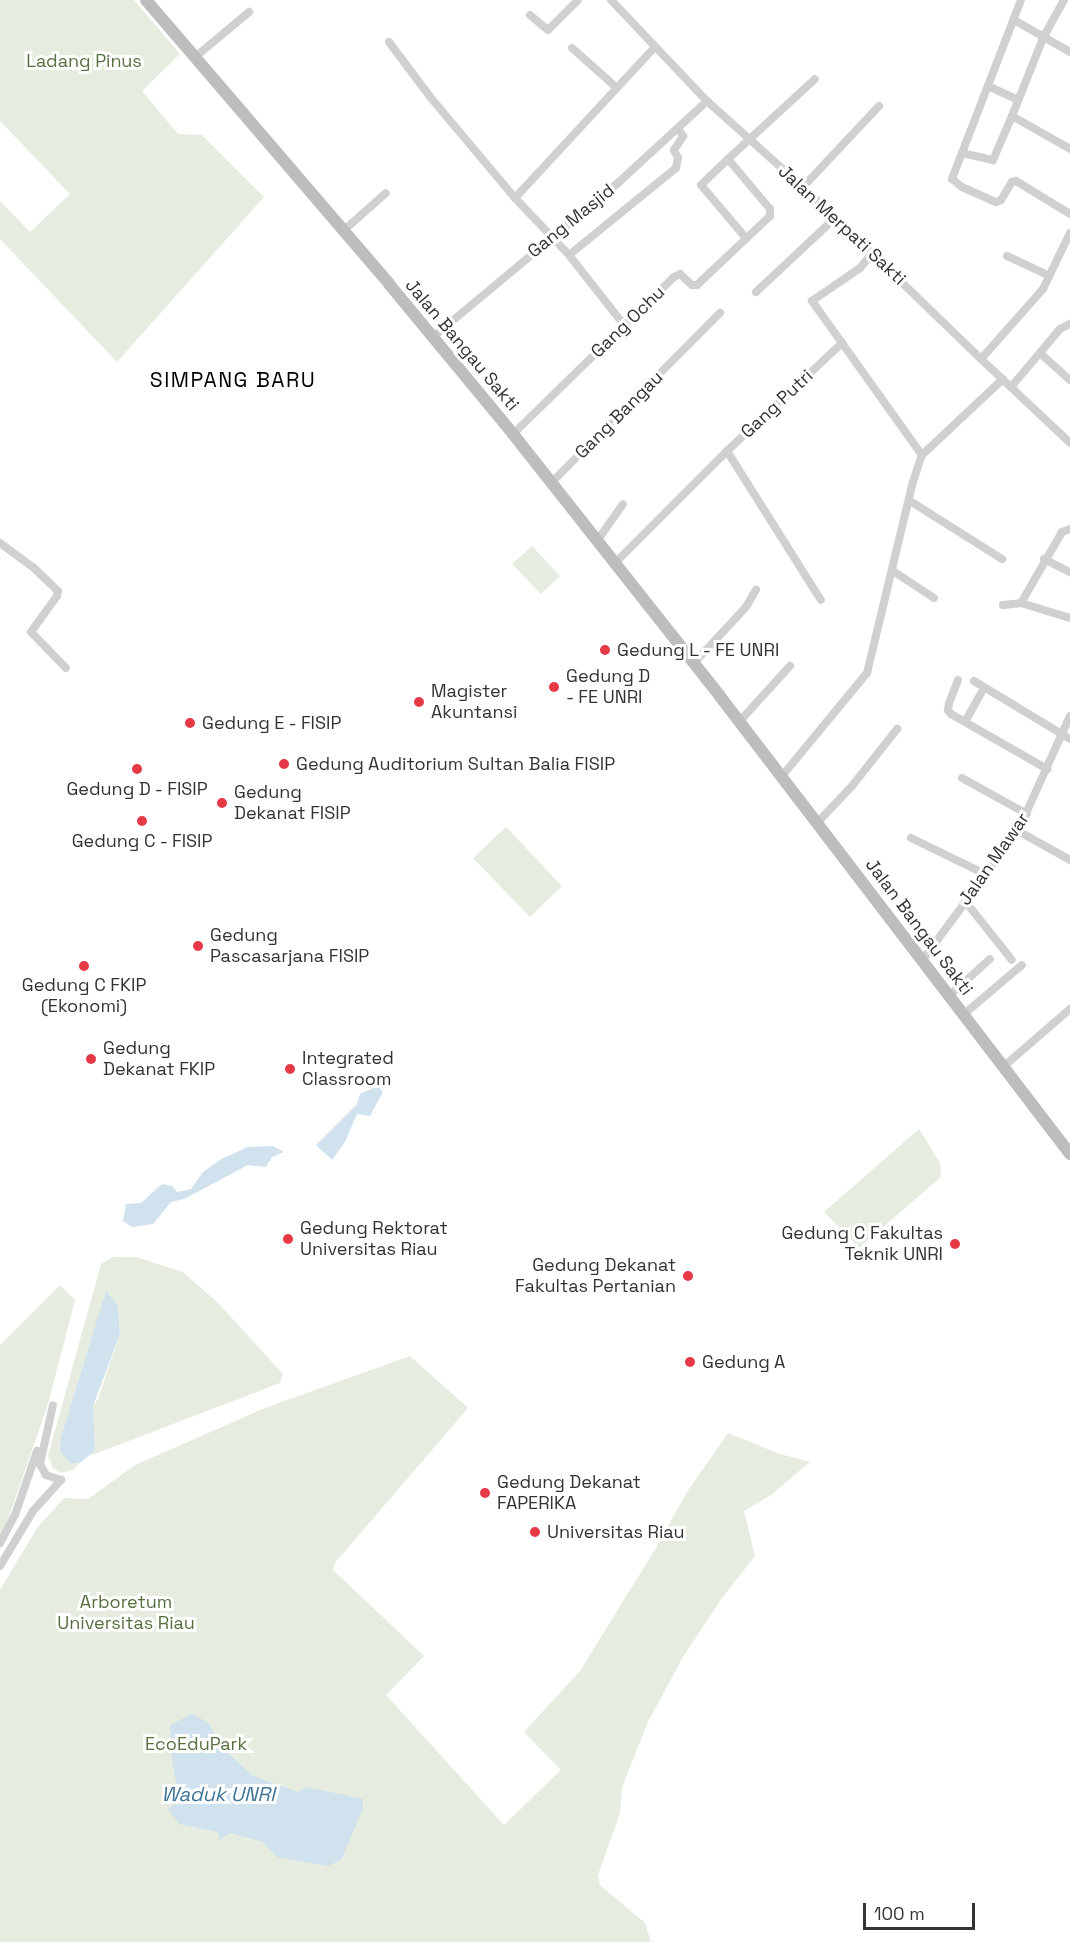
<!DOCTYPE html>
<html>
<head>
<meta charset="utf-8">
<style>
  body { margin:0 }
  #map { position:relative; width:1070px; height:1942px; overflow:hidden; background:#fff; font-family:"Space Grotesk",sans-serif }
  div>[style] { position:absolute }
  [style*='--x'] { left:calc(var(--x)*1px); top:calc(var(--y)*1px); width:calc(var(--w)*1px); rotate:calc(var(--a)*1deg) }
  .green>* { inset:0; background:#e6ecdf }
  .water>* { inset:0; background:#cfe2ee }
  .street>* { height:8px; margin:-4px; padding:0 4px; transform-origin:4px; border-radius:4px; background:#d0d0d0 }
  .secondary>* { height:12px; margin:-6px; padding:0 6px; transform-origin:6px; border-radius:6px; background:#bdbdbd }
  .dots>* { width:16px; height:16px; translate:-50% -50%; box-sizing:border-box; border:3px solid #fff; border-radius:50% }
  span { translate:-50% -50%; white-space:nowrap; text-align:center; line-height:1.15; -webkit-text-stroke:6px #fff; paint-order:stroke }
  .park-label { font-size:18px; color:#56703f }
  .street-label { font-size:18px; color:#333 }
  .poi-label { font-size:18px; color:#333 }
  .left { translate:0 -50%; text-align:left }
  .right { translate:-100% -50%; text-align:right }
  .water-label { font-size:20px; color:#3f7597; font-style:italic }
  .quarter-label { font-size:21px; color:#000; letter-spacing:1.5px }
  .scale { position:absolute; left:863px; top:1903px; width:112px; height:27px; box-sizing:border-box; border:3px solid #333; border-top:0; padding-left:8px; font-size:18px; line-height:21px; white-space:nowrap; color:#333; -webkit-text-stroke:4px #fff; paint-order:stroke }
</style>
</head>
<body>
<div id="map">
  <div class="green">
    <i style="clip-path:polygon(0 0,134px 0,180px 54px,142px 91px,178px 134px,202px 135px,264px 197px,117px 362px,0 239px,0 201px,30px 232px,70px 194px,0 121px)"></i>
    <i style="clip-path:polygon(532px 546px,560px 576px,541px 594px,512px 564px)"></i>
    <i style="clip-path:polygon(506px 827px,562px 886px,530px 917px,473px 858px)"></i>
    <i style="clip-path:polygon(919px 1129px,940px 1163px,941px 1177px,859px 1248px,824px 1212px)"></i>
    <i style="clip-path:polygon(113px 1257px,136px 1257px,183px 1272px,218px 1303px,283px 1374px,280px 1383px,92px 1455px,95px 1451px,93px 1406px,98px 1399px,120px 1334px,118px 1306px,106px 1292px,61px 1437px,71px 1464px,81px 1462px,73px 1470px,61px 1473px,53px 1468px,48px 1456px,101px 1264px)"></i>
    <i style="clip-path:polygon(60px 1285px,75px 1300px,48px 1404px,7px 1522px,0 1534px,0 1345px)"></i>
    <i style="clip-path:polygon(410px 1356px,468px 1408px,334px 1564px,333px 1570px,424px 1656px,386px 1695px,504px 1825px,561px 1770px,524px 1732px,580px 1671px,653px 1553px,687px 1492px,728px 1433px,780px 1454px,810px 1462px,771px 1495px,744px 1511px,755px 1556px,722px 1598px,683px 1657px,648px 1722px,622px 1787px,620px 1813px,598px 1875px,600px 1885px,645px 1923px,651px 1942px,0 1942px,0 1590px,37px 1528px,64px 1498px,88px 1499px,135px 1465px,265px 1408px)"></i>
  </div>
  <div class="water">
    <i style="clip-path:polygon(378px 1086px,383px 1092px,370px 1116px,357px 1114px,345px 1142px,332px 1160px,316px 1145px,357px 1104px,360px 1094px)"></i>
    <i style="clip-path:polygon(273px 1146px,284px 1152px,272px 1157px,266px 1167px,248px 1165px,184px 1199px,171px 1202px,153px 1224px,132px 1227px,123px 1221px,126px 1204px,141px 1203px,162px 1184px,172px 1186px,177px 1192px,191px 1189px,203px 1172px,221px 1159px,248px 1147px)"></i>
    <i style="clip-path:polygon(106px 1291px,118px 1306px,120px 1334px,93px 1406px,95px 1451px,81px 1462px,71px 1464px,60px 1451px,61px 1437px)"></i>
    <i style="clip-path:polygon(192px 1714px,209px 1723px,220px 1746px,253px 1776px,298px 1792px,307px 1787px,363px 1799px,363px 1809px,341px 1860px,328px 1866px,277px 1857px,263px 1842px,230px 1833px,220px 1840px,218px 1832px,179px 1824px,168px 1809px,179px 1801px,172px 1760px,170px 1725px)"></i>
  </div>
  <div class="street">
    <i style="--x:611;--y:0;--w:139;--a:46.5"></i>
    <i style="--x:707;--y:101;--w:129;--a:41.9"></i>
    <i style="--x:803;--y:187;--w:248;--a:44"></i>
    <i style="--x:981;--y:359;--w:94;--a:-48.5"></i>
    <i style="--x:1043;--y:289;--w:62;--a:-64.3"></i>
    <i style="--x:1021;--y:0;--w:192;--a:111.1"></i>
    <i style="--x:952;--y:179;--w:13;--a:39"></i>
    <i style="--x:962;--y:187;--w:37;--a:24"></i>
    <i style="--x:996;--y:202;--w:5;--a:-22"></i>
    <i style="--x:1001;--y:200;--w:21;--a:-59"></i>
    <i style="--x:1012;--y:182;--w:4;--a:-14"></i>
    <i style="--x:1016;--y:181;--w:63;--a:31.4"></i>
    <i style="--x:530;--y:15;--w:23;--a:40"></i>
    <i style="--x:548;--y:30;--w:42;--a:-45"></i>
    <i style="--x:1014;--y:20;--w:64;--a:29.7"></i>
    <i style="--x:389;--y:42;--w:70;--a:53.1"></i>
    <i style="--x:431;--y:98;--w:131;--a:50"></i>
    <i style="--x:515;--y:198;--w:79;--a:46.5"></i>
    <i style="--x:569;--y:255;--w:89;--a:51.8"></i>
    <i style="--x:572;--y:48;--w:59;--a:41.6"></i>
    <i style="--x:194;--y:58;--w:72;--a:-39.9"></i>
    <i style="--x:988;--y:86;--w:33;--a:25"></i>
    <i style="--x:1012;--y:116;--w:84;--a:-68.3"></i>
    <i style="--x:1043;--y:38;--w:43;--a:-61.1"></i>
    <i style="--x:962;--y:153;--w:32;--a:13"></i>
    <i style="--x:993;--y:160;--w:48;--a:-66.6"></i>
    <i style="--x:1012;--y:116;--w:67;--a:29.6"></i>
    <i style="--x:728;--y:159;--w:37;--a:136"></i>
    <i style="--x:701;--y:185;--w:70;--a:49.7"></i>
    <i style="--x:803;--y:187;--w:111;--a:-46.8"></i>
    <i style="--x:515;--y:198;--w:206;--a:-47.2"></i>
    <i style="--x:343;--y:231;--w:57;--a:-41.5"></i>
    <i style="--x:569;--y:255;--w:138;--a:-39.1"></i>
    <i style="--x:676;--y:168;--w:10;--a:-79"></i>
    <i style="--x:678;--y:158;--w:9;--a:-117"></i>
    <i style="--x:674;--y:150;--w:17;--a:-57"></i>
    <i style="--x:683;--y:136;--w:7;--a:-124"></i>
    <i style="--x:1007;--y:256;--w:47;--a:24.9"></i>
    <i style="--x:756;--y:292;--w:108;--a:-43.1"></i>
    <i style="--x:433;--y:337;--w:242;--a:-39.8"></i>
    <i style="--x:619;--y:182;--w:120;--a:-42.6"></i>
    <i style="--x:842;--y:343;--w:52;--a:-125.5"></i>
    <i style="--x:812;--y:301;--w:58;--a:-34.5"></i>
    <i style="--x:860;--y:268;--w:19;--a:-51"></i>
    <i style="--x:1040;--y:353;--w:40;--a:42"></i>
    <i style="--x:981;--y:359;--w:122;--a:43.3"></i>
    <i style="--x:1011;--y:387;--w:76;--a:-49.8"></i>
    <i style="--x:1060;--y:329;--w:11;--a:-27"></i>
    <i style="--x:513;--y:434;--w:225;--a:-44.3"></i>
    <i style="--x:674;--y:277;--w:7;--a:-27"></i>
    <i style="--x:680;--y:274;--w:16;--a:43"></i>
    <i style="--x:692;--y:285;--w:5;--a:0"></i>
    <i style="--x:697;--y:285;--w:100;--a:-43.4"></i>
    <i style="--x:770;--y:216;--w:7;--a:-90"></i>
    <i style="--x:770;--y:209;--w:65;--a:-130"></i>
    <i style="--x:728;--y:159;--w:118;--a:-42.6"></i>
    <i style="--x:727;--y:451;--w:176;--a:57.8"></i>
    <i style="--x:551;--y:483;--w:240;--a:-45.2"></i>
    <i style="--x:910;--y:501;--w:109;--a:32.2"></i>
    <i style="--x:1070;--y:529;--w:9;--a:159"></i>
    <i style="--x:1062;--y:532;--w:82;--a:120"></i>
    <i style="--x:1021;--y:603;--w:51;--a:17"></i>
    <i style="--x:597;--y:541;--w:45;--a:-54.9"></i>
    <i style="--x:0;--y:543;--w:42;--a:36.3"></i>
    <i style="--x:34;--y:568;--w:33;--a:44"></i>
    <i style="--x:58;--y:591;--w:5;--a:101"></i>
    <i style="--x:57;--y:596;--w:44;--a:125.8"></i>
    <i style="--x:31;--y:632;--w:50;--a:45.8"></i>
    <i style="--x:1044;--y:559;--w:29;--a:27"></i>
    <i style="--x:614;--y:564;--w:160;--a:-45"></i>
    <i style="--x:727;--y:451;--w:158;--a:-43.2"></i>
    <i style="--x:842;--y:343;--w:138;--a:54.5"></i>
    <i style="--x:893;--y:571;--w:49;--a:33.4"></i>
    <i style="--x:1003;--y:605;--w:18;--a:-6"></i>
    <i style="--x:694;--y:663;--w:76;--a:-47.1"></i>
    <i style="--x:746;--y:607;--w:20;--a:-60"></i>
    <i style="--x:958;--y:680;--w:25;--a:111"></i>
    <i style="--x:949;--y:703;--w:7;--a:98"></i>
    <i style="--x:948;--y:710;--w:5;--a:53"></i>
    <i style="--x:951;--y:714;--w:111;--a:29.8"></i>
    <i style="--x:974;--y:681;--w:112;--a:31.1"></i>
    <i style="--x:739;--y:722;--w:76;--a:-47.7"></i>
    <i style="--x:965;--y:722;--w:33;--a:-61"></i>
    <i style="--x:782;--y:776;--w:134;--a:-50.5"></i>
    <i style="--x:867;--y:673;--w:193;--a:-76.5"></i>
    <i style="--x:912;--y:485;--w:32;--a:-72"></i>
    <i style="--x:922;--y:455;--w:111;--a:-43.2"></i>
    <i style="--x:962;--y:778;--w:74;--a:29"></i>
    <i style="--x:817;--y:823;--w:51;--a:-46.6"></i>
    <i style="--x:852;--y:786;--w:73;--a:-51.7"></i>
    <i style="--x:1018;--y:831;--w:60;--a:29.1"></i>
    <i style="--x:911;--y:838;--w:82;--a:25.9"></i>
    <i style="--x:965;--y:901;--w:75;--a:51.5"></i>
    <i style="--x:921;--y:962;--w:163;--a:-53.5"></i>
    <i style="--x:1018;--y:831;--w:126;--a:-65.7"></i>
    <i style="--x:949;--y:996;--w:55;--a:-42.1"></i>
    <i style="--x:963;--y:1015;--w:77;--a:-40.3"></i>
    <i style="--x:1003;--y:1067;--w:89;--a:-40.9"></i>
    <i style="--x:0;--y:1543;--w:32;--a:-62"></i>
    <i style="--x:15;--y:1515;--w:68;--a:-71"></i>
    <i style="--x:0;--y:1566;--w:64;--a:-59"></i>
    <i style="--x:33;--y:1511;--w:42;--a:-47.9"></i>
    <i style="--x:61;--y:1480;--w:16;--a:-162"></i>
    <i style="--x:46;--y:1475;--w:13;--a:-119"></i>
    <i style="--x:40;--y:1464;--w:60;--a:-77.6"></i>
  </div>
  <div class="secondary">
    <i style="--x:146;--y:0;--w:374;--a:49.4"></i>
    <i style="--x:389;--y:284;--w:195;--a:50.4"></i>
    <i style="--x:513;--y:434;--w:333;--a:51.7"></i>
    <i style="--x:719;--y:695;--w:578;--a:52.59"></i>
  </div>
  <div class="dots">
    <i style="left:605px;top:650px;background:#e63946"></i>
    <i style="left:554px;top:687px;background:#e63946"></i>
    <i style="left:419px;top:702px;background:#e63946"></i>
    <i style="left:190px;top:723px;background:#e63946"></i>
    <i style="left:284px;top:764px;background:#e63946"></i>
    <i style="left:137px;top:769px;background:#e63946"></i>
    <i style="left:222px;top:803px;background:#e63946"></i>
    <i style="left:142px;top:821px;background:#e63946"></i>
    <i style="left:198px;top:946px;background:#e63946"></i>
    <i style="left:84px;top:966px;background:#e63946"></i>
    <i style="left:91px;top:1059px;background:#e63946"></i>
    <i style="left:290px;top:1069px;background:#e63946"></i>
    <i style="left:288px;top:1239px;background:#e63946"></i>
    <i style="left:955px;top:1244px;background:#e63946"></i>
    <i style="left:688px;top:1276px;background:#e63946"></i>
    <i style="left:690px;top:1362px;background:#e63946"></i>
    <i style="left:485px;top:1493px;background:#e63946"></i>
    <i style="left:535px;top:1532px;background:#e63946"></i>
  </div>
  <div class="park-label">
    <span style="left:84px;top:61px">Ladang Pinus</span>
    <span style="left:126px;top:1613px">Arboretum<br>Universitas Riau</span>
    <span style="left:196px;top:1744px">EcoEduPark</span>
  </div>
  <div class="street-label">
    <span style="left:571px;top:221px;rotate:-39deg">Gang Masjid</span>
    <span style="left:842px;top:225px;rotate:43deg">Jalan Merpati Sakti</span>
    <span style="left:628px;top:322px;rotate:-44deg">Gang Ochu</span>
    <span style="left:462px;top:345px;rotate:50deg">Jalan Bangau Sakti</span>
    <span style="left:777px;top:404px;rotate:-43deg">Gang Putri</span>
    <span style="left:619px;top:415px;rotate:-45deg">Gang Bangau</span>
    <span style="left:994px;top:859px;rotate:-55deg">Jalan Mawar</span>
    <span style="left:919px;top:927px;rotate:53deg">Jalan Bangau Sakti</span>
  </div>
  <div class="poi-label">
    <span class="left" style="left:617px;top:650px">Gedung L - FE UNRI</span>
    <span class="left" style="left:566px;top:687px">Gedung D<br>- FE UNRI</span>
    <span class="left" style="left:431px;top:702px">Magister<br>Akuntansi</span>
    <span class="left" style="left:202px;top:723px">Gedung E - FISIP</span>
    <span class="left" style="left:296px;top:764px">Gedung Auditorium Sultan Balia FISIP</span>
    <span style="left:137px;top:789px">Gedung D - FISIP</span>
    <span class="left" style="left:234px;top:803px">Gedung<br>Dekanat FISIP</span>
    <span style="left:142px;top:841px">Gedung C - FISIP</span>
    <span class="left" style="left:210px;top:946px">Gedung<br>Pascasarjana FISIP</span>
    <span style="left:84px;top:996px">Gedung C FKIP<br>(Ekonomi)</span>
    <span class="left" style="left:103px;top:1059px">Gedung<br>Dekanat FKIP</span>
    <span class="left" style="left:302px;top:1069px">Integrated<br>Classroom</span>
    <span class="left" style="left:300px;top:1239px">Gedung Rektorat<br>Universitas Riau</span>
    <span class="right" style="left:943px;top:1244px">Gedung C Fakultas<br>Teknik UNRI</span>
    <span class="right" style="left:676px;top:1276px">Gedung Dekanat<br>Fakultas Pertanian</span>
    <span class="left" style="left:702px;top:1362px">Gedung A</span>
    <span class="left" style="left:497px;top:1493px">Gedung Dekanat<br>FAPERIKA</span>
    <span class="left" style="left:547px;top:1532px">Universitas Riau</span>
  </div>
  <div class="water-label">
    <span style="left:218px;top:1794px">Waduk UNRI</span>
  </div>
  <div class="quarter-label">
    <span style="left:233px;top:380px">SIMPANG BARU</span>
  </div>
  <div class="scale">100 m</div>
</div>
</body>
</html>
